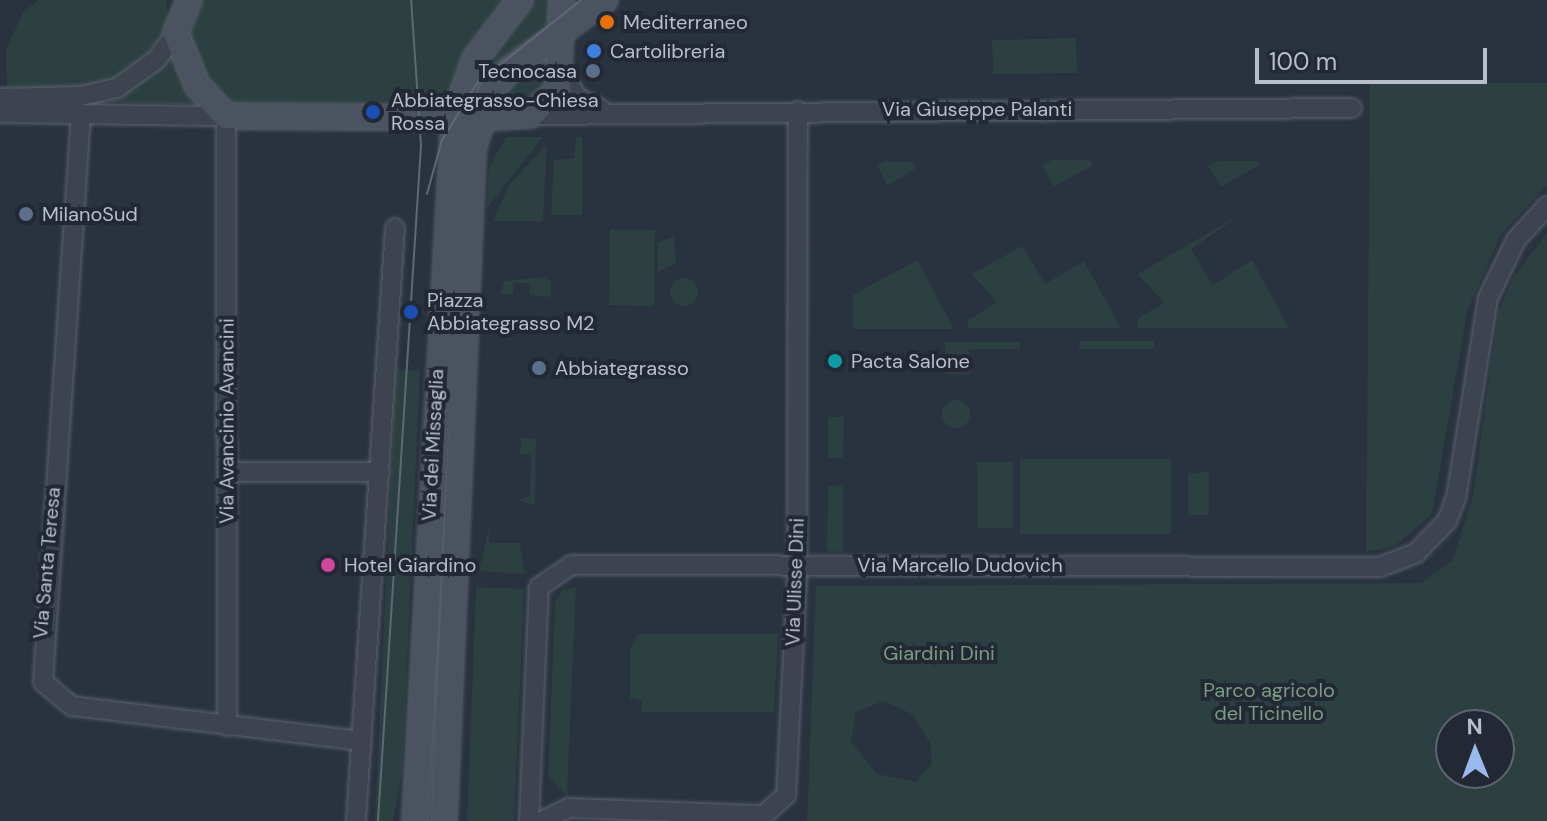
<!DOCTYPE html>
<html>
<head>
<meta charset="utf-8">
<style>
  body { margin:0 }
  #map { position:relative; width:1547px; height:821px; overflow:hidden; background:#29323f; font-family:"DM Sans",sans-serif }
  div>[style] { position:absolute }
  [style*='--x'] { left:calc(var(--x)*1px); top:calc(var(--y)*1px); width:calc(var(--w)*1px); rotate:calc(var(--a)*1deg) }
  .green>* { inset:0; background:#2c3f41 }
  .round { border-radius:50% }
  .roads { filter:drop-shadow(0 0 2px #5b626c) drop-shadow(0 0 2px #5b626c) }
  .street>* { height:18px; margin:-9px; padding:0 9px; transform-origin:9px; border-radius:9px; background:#3d444f }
  .secondary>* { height:24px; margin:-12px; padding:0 12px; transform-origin:12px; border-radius:12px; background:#4b5361 }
  .tram>* { height:2px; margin:-1px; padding:0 1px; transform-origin:1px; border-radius:1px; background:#5f6875 }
  .dots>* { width:22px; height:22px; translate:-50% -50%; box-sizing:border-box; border:4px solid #222934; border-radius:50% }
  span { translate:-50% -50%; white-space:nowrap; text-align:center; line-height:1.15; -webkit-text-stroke:8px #222934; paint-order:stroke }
  .poi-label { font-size:20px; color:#b9bfc9 }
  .left { translate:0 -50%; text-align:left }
  .right { translate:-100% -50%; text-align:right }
  .street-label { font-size:20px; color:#b9bfc9 }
  .park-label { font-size:20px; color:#7a9c83 }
  .north { position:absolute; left:1435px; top:709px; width:80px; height:80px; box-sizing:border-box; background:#222934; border:2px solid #5e6570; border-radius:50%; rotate:359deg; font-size:22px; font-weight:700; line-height:32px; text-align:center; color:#b9bfc9 }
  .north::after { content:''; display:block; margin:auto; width:28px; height:36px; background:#9ab9ed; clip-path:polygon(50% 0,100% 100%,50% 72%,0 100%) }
  .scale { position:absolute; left:1255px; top:48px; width:232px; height:36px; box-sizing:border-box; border:4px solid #b9bfc9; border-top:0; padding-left:10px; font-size:24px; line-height:28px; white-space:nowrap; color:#b9bfc9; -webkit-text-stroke:6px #222934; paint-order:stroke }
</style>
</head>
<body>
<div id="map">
  <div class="green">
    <i style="clip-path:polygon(39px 0,166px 0,168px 21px,158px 44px,114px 82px,90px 90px,7px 91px,6px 50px,23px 12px)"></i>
    <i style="clip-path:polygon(199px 0,507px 0,482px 31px,445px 110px,234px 105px,206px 81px,190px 40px)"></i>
    <i style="clip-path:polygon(532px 0,554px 0,556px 23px,469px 110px,482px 62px)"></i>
    <i style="clip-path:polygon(1076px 38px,1077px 73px,993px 74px,992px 40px)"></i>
    <i style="clip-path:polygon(553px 47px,555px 73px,534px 103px,494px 110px,494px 99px)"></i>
    <i style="clip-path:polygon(171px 51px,201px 105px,105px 102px,150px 76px)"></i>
    <i style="clip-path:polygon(1370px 83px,1547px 83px,1547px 185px,1500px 236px,1467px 312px,1432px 514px,1395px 546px,1366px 552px)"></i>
    <i style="clip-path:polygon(506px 137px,543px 137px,487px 208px,489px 167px)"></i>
    <i style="clip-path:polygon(576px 137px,582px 137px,582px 215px,551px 215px,554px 160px,574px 158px)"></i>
    <i style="clip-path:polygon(547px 144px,543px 221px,493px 221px,509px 185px)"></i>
    <i style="clip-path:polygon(1052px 160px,1090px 160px,1093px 165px,1054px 187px,1042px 165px)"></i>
    <i style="clip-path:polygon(885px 161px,912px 162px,916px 168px,888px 186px,877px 166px)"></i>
    <i style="clip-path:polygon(1218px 161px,1257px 161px,1259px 165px,1221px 187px,1208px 166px)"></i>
    <i style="clip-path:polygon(1246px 211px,1191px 249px,1213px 285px,1252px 260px,1289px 328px,1138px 328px,1138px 318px,1164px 303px,1138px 274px)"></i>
    <i style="clip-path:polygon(610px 229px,655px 230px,654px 306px,609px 305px)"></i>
    <i style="clip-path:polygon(evenodd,1547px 233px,1547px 821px,807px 821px,816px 586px,1421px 583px,1453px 560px,1473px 495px,1498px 315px,1512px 279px,1547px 233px,883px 701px,912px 714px,930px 743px,932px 763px,916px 782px,877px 774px,851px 741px,856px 712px,883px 701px,1547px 233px,1499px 725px,1499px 773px,1451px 773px,1451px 725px,1499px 725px)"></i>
    <i style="clip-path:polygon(674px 237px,676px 263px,657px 273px,658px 242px)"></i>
    <i style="clip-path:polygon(1022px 246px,1045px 284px,1084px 261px,1121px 328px,968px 328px,968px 320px,997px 302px,972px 274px)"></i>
    <i style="clip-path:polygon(917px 260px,954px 329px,853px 329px,853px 295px)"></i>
    <i style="clip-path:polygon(542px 277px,551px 281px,551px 297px,530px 295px,529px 283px,514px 283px,513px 294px,501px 294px,504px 281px)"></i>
    <i class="round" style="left:670px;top:278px;width:28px;height:28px"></i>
    <i style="clip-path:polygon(1079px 341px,1154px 341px,1154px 349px,1079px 349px)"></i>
    <i style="clip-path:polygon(945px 342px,1020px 342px,1020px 349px,969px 349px,969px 375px,945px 374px)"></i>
    <i style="clip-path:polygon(396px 369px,420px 371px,402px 773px,393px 821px,375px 821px)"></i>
    <i class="round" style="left:942px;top:400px;width:28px;height:28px"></i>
    <i style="clip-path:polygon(828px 417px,844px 417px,843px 458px,828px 458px)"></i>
    <i style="clip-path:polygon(521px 438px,536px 439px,535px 505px,518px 500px,530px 496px,531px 455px,520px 454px)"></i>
    <i style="clip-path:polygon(1020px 459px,1171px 459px,1171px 534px,1020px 534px)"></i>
    <i style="clip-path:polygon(977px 462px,1013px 462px,1013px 528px,978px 528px)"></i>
    <i style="clip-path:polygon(1209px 472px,1209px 515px,1188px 515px,1188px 473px)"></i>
    <i style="clip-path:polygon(843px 485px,843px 552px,827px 551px,828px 486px)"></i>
    <i style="clip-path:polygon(490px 523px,489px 543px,520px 543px,525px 574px,479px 571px)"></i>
    <i style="clip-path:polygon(476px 587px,524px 589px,514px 821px,467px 821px)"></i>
    <i style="clip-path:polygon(576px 587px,567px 796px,548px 776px,555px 603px,562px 590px)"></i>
    <i style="clip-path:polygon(638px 634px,778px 634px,774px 712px,642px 712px,642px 701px,630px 698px,630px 650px)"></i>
  </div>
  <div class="roads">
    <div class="street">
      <i style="--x:564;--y:75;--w:26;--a:59"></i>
      <i style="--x:577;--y:97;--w:28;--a:27"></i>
      <i style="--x:0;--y:98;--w:81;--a:-1.4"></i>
      <i style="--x:81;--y:96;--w:37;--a:-13"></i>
      <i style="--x:117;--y:88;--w:48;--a:-35.7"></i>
      <i style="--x:156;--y:60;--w:34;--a:-53"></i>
      <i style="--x:0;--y:113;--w:226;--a:0.8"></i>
      <i style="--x:226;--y:116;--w:610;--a:89.91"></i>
      <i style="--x:81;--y:114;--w:569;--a:93.83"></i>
      <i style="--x:43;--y:682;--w:38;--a:40"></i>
      <i style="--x:72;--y:706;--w:292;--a:6.9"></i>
      <i style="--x:530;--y:115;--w:822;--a:-0.49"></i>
      <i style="--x:227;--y:472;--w:153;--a:0"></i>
      <i style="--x:356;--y:821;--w:594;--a:-86.24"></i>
      <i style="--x:529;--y:821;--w:234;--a:-87.6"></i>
      <i style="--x:539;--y:587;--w:40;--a:-34"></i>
      <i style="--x:572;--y:565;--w:808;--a:0.14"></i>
      <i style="--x:1380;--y:567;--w:39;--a:-21"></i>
      <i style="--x:1416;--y:553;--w:45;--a:-45.9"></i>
      <i style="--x:1447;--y:521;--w:25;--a:-69"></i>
      <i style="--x:1456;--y:498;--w:203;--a:-80.9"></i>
      <i style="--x:1488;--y:298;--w:64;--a:-64.2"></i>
      <i style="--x:1516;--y:240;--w:46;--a:-47.6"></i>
      <i style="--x:542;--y:821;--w:30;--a:-26"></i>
      <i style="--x:569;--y:808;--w:195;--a:2.1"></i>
      <i style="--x:764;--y:815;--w:30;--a:-42"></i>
      <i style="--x:786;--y:795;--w:217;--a:-87.1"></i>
      <i style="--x:797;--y:578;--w:467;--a:-89.9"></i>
    </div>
    <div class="secondary">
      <i style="--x:189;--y:0;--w:35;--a:112"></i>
      <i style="--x:176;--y:33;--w:56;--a:68"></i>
      <i style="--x:197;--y:85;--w:42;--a:46.9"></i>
      <i style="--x:226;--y:116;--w:253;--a:0.5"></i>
      <i style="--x:479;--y:118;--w:51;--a:-3.4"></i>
      <i style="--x:530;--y:115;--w:38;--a:-42"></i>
      <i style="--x:558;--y:90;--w:90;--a:-87.5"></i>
      <i style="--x:415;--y:821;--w:704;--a:-86.82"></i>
      <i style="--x:454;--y:118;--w:63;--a:-70.4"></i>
      <i style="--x:475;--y:59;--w:74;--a:-52.7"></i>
      <i style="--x:444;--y:821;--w:673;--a:-87.53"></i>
      <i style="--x:473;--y:149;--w:60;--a:-72.5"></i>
      <i style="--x:491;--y:92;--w:27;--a:-51"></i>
      <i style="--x:508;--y:71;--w:120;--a:-36.2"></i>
    </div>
  </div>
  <div class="tram">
    <i style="--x:427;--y:194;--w:56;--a:-74.5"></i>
    <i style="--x:442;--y:140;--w:67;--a:-58.4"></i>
    <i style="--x:477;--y:83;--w:133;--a:-38.6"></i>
    <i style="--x:378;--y:821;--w:677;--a:-86.36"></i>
    <i style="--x:421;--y:145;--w:145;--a:-93.9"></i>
  </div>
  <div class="dots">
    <i style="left:607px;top:22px;background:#e8710a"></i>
    <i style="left:594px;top:51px;background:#3f7fe0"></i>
    <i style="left:593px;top:71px;background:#5c6f8a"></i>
    <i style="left:373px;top:112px;background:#1a4fb4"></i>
    <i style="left:26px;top:214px;background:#5c6f8a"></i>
    <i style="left:411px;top:312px;background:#1a4fb4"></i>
    <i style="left:835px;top:361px;background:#0f9aa8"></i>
    <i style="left:539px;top:368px;background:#5c6f8a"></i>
    <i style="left:328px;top:565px;background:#d1479c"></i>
  </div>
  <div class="poi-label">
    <span class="left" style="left:623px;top:22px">Mediterraneo</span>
    <span class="left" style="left:610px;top:51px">Cartolibreria</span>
    <span class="right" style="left:577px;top:71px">Tecnocasa</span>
    <span class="left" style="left:391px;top:112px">Abbiategrasso-Chiesa<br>Rossa</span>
    <span class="left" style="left:42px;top:214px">MilanoSud</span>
    <span class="left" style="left:427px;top:312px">Piazza<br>Abbiategrasso M2</span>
    <span class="left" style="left:851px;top:361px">Pacta Salone</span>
    <span class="left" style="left:555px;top:368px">Abbiategrasso</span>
    <span class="left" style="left:344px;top:565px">Hotel Giardino</span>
  </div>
  <div class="street-label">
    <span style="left:977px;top:109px">Via Giuseppe Palanti</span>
    <span style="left:227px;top:421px;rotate:-90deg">Via Avancinio Avancini</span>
    <span style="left:433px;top:445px;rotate:-87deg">Via dei Missaglia</span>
    <span style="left:47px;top:563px;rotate:-85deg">Via Santa Teresa</span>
    <span style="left:960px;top:565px">Via Marcello Dudovich</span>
    <span style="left:795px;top:582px;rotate:-88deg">Via Ulisse Dini</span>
  </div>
  <div class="park-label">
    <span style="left:939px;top:653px">Giardini Dini</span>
    <span style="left:1269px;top:702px">Parco agricolo<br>del Ticinello</span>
  </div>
  <div class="north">N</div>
  <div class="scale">100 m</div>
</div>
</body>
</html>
